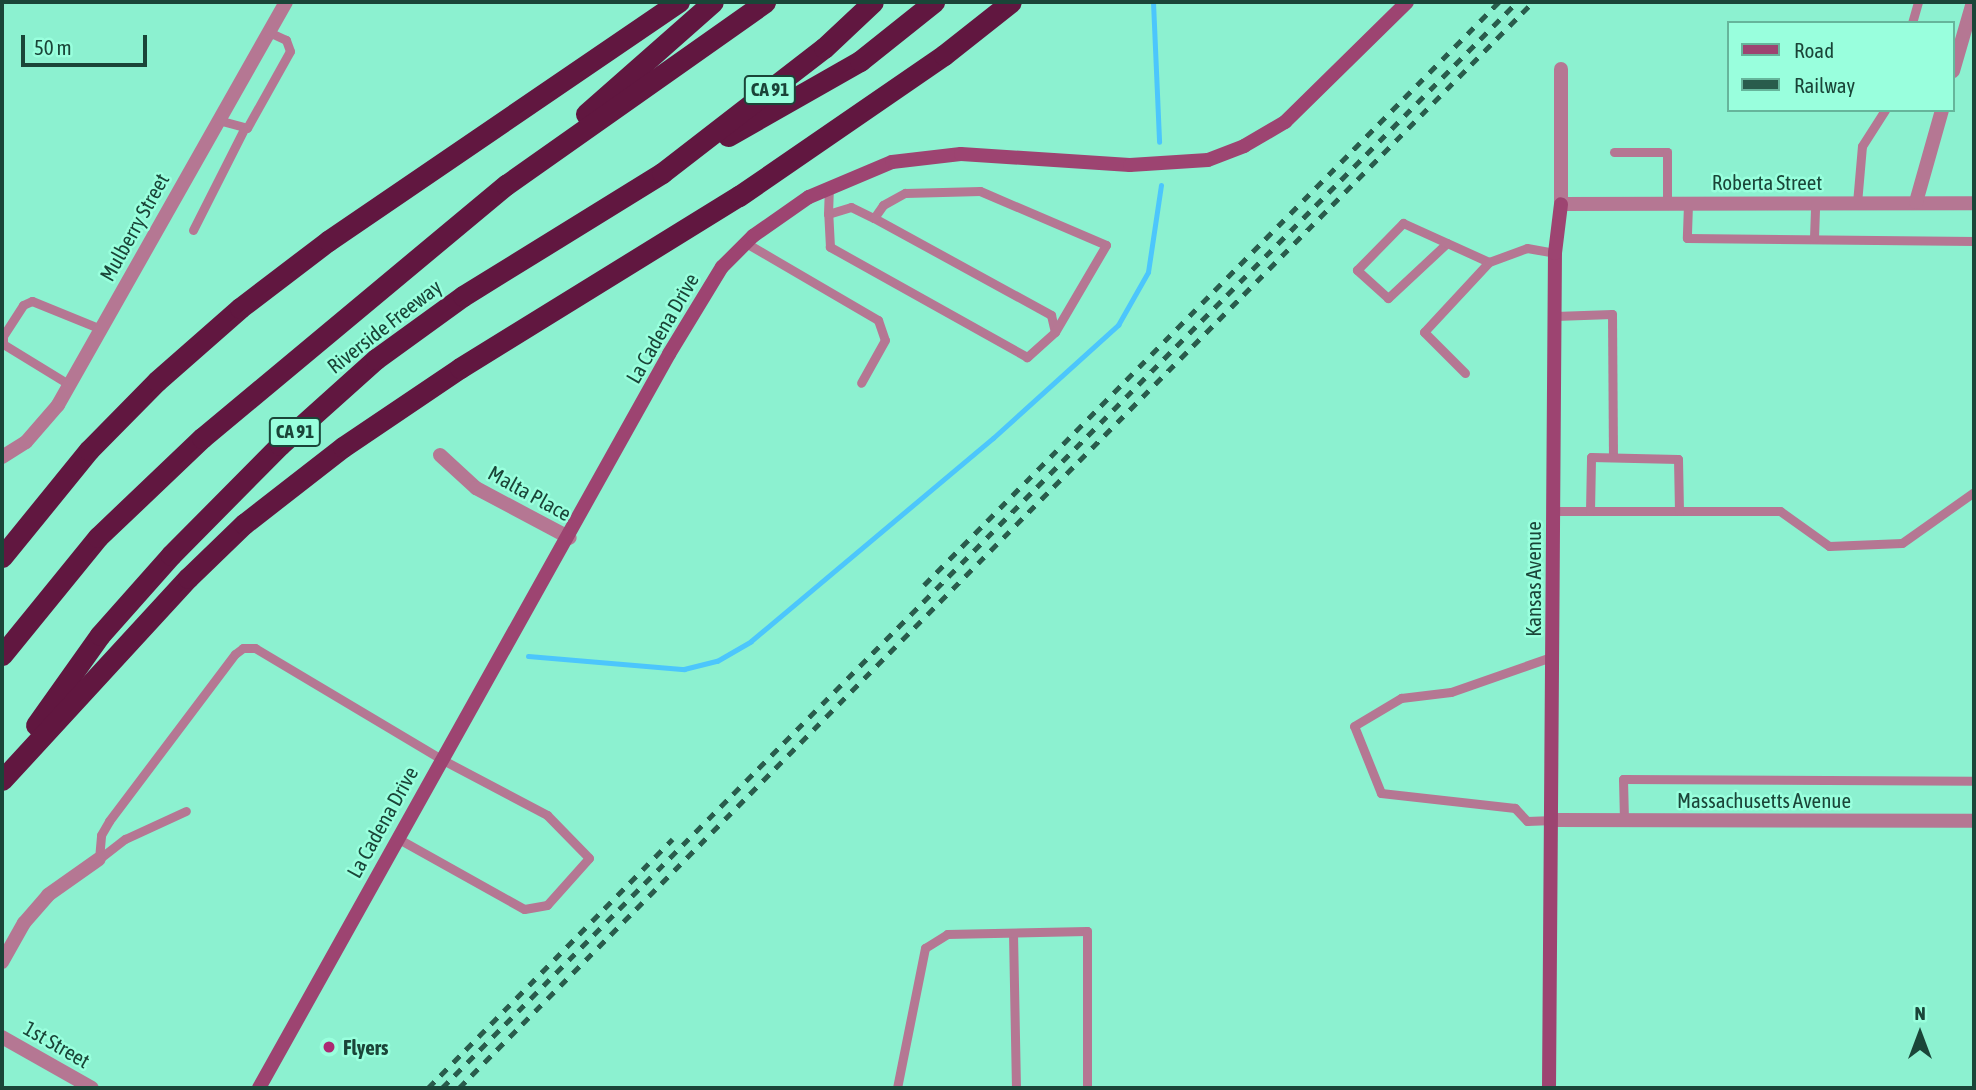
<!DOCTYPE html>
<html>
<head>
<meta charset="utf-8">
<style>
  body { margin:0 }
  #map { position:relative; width:1976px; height:1090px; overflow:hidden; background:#8cf1d0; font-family:"Asap Condensed",sans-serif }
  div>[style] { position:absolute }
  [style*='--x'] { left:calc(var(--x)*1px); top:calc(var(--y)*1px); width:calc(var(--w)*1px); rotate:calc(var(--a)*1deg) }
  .stream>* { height:5px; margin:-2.5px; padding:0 2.5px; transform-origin:2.5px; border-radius:2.5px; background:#4cc6fc }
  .lane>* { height:9px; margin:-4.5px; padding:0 4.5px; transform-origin:4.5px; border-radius:4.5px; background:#b57793 }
  .street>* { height:14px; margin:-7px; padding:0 7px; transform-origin:7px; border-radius:7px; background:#b57793 }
  .secondary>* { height:14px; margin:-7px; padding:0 7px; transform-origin:7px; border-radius:7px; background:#9d4471 }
  .highway>* { height:21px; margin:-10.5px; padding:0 10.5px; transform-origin:10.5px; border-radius:10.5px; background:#611740 }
  .rail>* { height:5px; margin-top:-2.5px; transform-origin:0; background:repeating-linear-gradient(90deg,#295c4c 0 9px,transparent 0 18px) }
  .dots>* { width:19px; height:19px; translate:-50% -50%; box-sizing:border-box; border:4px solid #9fd; border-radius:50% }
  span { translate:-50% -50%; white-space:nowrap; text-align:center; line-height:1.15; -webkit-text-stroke:5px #9fd; paint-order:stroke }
  .shield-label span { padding:2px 5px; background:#9fd; border:2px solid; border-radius:5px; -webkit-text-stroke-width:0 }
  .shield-label { font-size:19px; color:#1a4538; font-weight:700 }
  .street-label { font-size:21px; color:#1a4538 }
  .poi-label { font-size:21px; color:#1a4538; font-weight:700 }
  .left { translate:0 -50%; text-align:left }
  .frame { position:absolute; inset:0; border:4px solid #1a4538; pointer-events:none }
  .legend { position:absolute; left:1727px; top:21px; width:228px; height:91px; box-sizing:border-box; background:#9fd; border:2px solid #66b59b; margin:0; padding:9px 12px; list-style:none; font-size:21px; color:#1a4538 }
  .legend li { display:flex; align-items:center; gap:14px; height:35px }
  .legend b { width:35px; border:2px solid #66b59b }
  .north { position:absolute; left:1885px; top:999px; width:70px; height:70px; -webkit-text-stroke:5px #9fd; paint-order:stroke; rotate:0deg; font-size:19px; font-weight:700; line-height:28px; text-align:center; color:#1a4538 }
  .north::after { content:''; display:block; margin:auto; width:24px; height:32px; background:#1a4538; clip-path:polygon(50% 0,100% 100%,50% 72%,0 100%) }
  .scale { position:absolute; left:21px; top:35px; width:126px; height:32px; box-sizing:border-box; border:4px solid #1a4538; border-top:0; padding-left:9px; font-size:21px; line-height:24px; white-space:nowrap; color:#1a4538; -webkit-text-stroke:5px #9fd; paint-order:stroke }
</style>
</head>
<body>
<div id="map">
  <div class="stream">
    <i style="--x:1153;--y:2;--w:140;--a:87.5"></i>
    <i style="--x:528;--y:656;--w:157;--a:4.8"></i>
    <i style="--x:684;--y:669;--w:34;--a:-14"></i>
    <i style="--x:717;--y:661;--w:39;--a:-30"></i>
    <i style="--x:751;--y:641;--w:316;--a:-40"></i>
    <i style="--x:993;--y:438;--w:169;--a:-42.1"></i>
    <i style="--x:1118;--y:325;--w:61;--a:-60.5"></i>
    <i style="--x:1148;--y:272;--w:88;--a:-81.5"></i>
  </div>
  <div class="lane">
    <i style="--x:1912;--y:23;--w:22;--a:-74"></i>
    <i style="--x:218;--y:120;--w:30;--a:15"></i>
    <i style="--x:247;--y:128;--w:88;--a:-60.8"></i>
    <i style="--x:290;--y:51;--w:12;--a:-110"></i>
    <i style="--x:286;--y:40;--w:19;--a:-155"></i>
    <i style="--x:1614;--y:152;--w:53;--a:0"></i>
    <i style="--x:1667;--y:152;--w:52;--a:90"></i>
    <i style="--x:1857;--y:203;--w:57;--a:-85"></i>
    <i style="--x:1862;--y:146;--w:43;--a:-57.4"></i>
    <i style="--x:1688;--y:204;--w:34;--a:92"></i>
    <i style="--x:1687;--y:238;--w:287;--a:0.6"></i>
    <i style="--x:828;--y:214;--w:24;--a:-17"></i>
    <i style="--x:851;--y:207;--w:25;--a:26"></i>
    <i style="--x:874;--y:218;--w:202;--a:28.7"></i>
    <i style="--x:1051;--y:315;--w:17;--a:77"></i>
    <i style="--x:1055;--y:332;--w:38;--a:138"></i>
    <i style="--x:1027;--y:357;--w:226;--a:-150.8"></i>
    <i style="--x:830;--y:247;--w:33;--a:-93"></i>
    <i style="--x:828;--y:214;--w:26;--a:-88"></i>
    <i style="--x:874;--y:218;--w:16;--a:-55"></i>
    <i style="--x:883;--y:205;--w:25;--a:-29"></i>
    <i style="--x:905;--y:193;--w:75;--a:-1.5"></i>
    <i style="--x:980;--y:191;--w:137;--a:23.2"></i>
    <i style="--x:1106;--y:245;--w:101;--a:120.4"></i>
    <i style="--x:193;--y:230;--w:111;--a:-63.2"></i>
    <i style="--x:1814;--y:238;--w:35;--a:-88"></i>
    <i style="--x:746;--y:243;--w:153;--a:30.3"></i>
    <i style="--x:878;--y:320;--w:21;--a:71"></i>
    <i style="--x:885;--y:340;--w:49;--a:119.2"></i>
    <i style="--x:1447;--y:243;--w:81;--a:137"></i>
    <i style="--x:1388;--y:298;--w:42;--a:-137.9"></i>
    <i style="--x:1357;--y:270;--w:66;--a:-45.6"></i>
    <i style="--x:1403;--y:223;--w:94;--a:24.4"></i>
    <i style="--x:1555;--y:316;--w:57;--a:-2"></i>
    <i style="--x:1612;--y:314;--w:143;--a:89.6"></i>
    <i style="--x:1465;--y:373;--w:58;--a:-135"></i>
    <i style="--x:1424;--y:332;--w:96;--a:-47.1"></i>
    <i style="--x:1489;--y:262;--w:40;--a:-20.2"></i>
    <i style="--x:1527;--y:248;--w:28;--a:10"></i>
    <i style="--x:70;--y:385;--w:79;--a:-148.5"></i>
    <i style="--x:3;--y:344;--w:8;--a:-90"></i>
    <i style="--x:3;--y:336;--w:37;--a:-57"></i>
    <i style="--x:23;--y:305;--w:10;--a:-24"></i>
    <i style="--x:32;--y:301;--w:74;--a:22.1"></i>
    <i style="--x:1554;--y:511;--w:226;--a:0"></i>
    <i style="--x:1780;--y:511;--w:60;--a:35.5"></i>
    <i style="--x:1829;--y:546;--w:73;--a:-2.4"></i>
    <i style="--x:1902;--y:543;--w:88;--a:-35.3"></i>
    <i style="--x:1590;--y:511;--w:54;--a:-88.9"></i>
    <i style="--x:1591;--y:457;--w:87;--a:1.3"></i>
    <i style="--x:1678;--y:459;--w:52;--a:88.9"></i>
    <i style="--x:1553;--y:820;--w:26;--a:178"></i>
    <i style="--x:1527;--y:821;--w:18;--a:-133"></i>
    <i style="--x:1515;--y:808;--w:135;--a:-173.6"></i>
    <i style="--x:1381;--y:793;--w:72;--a:-111.9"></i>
    <i style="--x:1354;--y:726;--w:55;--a:-30.8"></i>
    <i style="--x:1401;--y:698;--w:50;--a:-6.8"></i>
    <i style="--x:1451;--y:692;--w:109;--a:-19.3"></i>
    <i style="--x:1624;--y:820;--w:41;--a:-91.4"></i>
    <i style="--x:1623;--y:779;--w:351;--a:0.3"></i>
    <i style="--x:99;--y:859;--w:24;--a:-85"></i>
    <i style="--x:101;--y:835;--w:16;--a:-60"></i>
    <i style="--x:109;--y:821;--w:209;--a:-53"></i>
    <i style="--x:235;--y:654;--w:10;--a:-37"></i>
    <i style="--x:243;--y:648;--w:12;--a:0"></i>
    <i style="--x:255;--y:648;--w:217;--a:30.8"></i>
    <i style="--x:441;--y:759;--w:120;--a:27.8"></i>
    <i style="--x:547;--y:815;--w:60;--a:45.7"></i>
    <i style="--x:589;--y:858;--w:63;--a:131.8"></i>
    <i style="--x:547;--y:905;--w:23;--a:170"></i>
    <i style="--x:524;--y:909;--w:145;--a:-150.8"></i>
    <i style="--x:99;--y:859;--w:33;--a:-38"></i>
    <i style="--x:125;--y:839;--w:67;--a:-24.7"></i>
    <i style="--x:1013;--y:933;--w:155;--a:88.9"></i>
    <i style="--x:897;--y:1088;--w:143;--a:-78.7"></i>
    <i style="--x:925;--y:948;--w:26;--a:-32"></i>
    <i style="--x:947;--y:934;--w:140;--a:-1.2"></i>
    <i style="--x:1087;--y:931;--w:157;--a:90"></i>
  </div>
  <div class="street">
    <i style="--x:1561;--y:69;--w:135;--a:90"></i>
    <i style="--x:1561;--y:204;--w:413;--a:-0.1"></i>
    <i style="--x:1953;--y:71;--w:72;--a:-73.8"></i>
    <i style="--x:1916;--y:202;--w:96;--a:-74.2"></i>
    <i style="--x:440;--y:455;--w:49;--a:42.5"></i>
    <i style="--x:476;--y:488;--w:106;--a:28"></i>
    <i style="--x:2;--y:457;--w:28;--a:-32"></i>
    <i style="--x:26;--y:442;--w:49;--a:-49.1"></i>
    <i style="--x:58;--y:405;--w:463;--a:-60.5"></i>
    <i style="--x:1553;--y:820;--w:421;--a:0.1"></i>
    <i style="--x:2;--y:962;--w:45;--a:-60.6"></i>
    <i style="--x:24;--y:923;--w:37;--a:-49"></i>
    <i style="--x:48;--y:895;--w:62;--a:-35.2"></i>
    <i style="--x:2;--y:1037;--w:103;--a:29.5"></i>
  </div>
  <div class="secondary">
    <i style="--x:259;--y:1088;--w:841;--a:-60.81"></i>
    <i style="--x:669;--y:354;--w:102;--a:-58.7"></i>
    <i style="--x:722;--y:267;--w:44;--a:-45"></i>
    <i style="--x:753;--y:236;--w:68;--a:-34.9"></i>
    <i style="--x:809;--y:197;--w:90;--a:-22.9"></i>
    <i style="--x:892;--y:162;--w:69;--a:-6.6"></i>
    <i style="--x:961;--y:154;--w:169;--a:3.7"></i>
    <i style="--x:1130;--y:165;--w:78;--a:-3.7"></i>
    <i style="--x:1208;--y:160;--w:39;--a:-21"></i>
    <i style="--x:1244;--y:146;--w:48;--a:-30.3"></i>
    <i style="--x:1285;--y:122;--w:171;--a:-44.5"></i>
    <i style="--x:1549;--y:1088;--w:835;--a:-89.59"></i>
    <i style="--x:1555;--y:253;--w:49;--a:-83"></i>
  </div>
  <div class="highway">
    <i style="--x:586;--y:114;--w:169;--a:-41.4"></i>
    <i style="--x:728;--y:136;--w:152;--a:-29.6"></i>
    <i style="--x:860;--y:61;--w:95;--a:-38.6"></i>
    <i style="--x:2;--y:557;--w:138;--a:-50.9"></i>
    <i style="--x:89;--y:450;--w:97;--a:-45.4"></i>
    <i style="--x:157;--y:381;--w:111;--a:-41.3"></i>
    <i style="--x:240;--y:308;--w:111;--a:-37.3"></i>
    <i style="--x:328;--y:241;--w:425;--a:-34.3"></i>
    <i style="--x:2;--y:655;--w:152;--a:-50.9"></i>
    <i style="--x:98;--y:537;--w:144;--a:-43.6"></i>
    <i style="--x:202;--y:438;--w:396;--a:-39.8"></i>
    <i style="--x:506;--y:185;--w:317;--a:-35.2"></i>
    <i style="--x:36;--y:725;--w:110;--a:-54.6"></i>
    <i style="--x:100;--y:635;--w:107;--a:-48.4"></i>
    <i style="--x:171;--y:555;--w:155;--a:-45.3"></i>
    <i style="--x:280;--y:445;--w:129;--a:-41.9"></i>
    <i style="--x:376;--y:359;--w:107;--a:-35.9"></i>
    <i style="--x:463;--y:296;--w:234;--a:-31.7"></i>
    <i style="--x:662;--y:173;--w:205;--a:-37.7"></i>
    <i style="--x:824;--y:48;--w:67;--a:-43.2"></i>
    <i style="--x:2;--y:780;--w:275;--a:-47.4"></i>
    <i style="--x:188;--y:578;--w:78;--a:-44"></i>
    <i style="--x:244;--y:524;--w:125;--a:-37.9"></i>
    <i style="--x:343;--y:447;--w:141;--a:-34"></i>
    <i style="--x:460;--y:368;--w:328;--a:-31.7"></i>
    <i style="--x:739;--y:196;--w:249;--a:-34.5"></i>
    <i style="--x:944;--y:55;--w:85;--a:-38.3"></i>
  </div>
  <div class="rail">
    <i style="--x:924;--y:585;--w:819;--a:-45.4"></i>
    <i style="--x:428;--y:1088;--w:349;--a:-45.5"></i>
    <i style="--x:442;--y:1088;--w:1528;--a:-45.29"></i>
    <i style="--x:459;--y:1088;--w:1527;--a:-45.32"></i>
  </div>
  <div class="dots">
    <i style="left:329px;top:1047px;background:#ac2973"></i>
  </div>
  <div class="shield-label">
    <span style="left:770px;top:90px">CA 91</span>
    <span style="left:295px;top:432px">CA 91</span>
  </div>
  <div class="street-label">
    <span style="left:1767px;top:182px">Roberta Street</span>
    <span style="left:134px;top:227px;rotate:-61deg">Mulberry Street</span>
    <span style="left:384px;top:326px;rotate:-38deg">Riverside Freeway</span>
    <span style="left:662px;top:328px;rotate:-60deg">La Cadena Drive</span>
    <span style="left:530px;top:493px;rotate:29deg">Malta Place</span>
    <span style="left:1533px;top:579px;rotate:-90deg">Kansas Avenue</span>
    <span style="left:1764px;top:800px">Massachusetts Avenue</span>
    <span style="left:382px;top:822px;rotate:-61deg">La Cadena Drive</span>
    <span style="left:57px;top:1044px;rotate:30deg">1st Street</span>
  </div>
  <div class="poi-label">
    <span class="left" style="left:343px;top:1047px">Flyers</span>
  </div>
  <div class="frame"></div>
  <ul class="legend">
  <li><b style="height:9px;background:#9d4471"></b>Road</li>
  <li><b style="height:9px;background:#295c4c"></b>Railway</li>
  </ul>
  <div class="north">N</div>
  <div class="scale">50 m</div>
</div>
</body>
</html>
